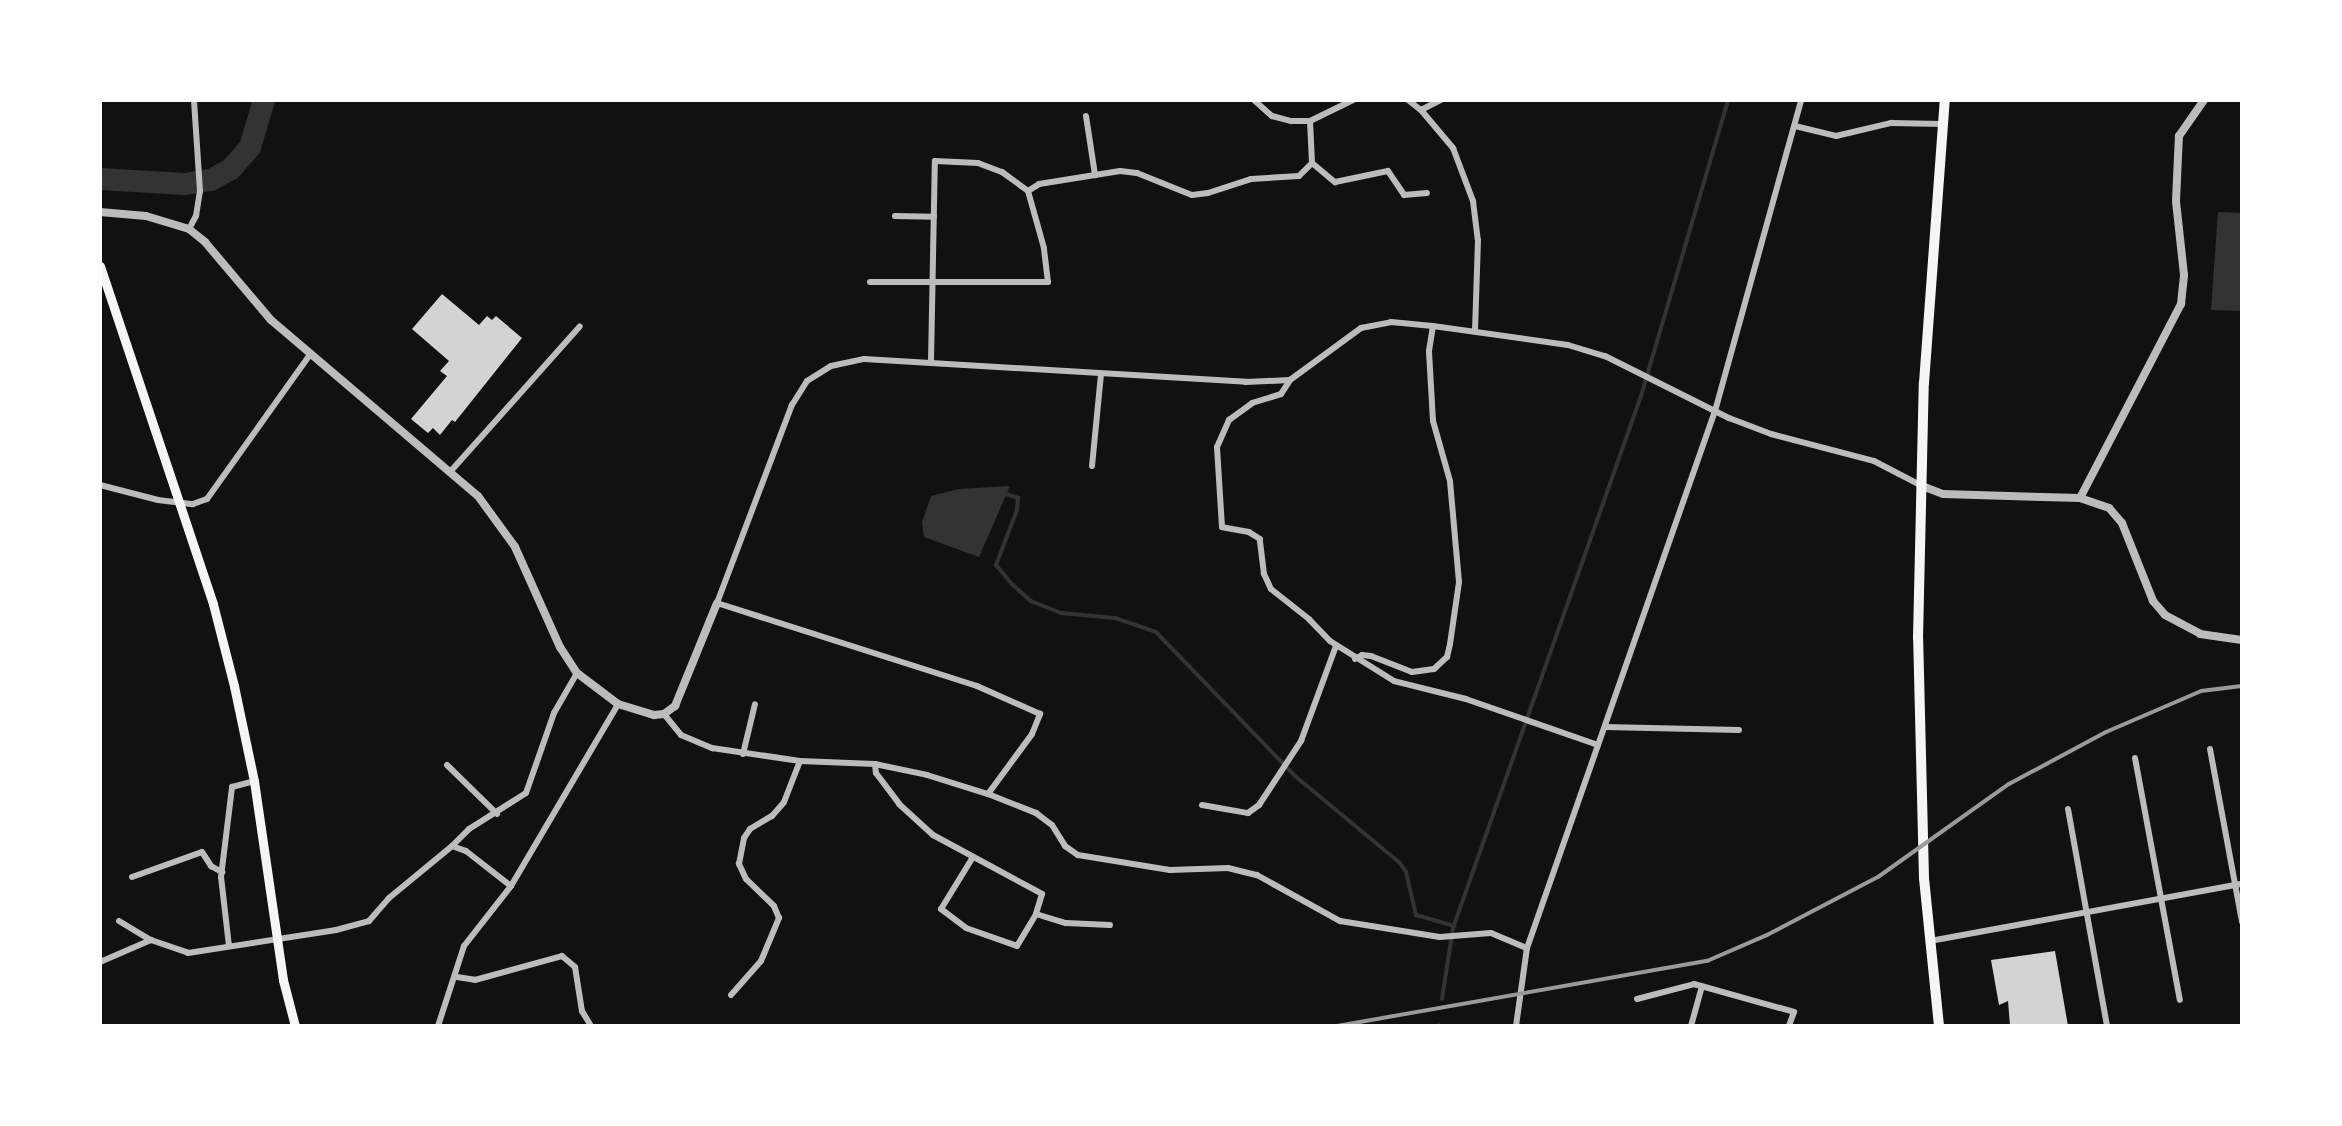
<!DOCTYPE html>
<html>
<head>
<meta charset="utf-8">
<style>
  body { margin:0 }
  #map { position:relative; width:2342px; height:1126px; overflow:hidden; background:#111; font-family:Rubik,sans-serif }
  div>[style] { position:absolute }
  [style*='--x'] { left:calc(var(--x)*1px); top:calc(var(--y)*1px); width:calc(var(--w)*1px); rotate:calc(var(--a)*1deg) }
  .water>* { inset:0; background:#333 }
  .stream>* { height:4px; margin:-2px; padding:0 2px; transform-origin:2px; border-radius:2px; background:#333 }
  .river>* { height:22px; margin:-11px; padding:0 11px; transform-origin:11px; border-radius:11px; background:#333 }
  .building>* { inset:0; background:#d3d3d3 }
  .minor>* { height:6px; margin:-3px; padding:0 3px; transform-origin:3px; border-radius:3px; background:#bcbcbc }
  .tertiary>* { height:8px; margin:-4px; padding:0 4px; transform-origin:4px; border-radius:4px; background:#bcbcbc }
  .secondary>* { height:9px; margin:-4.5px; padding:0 4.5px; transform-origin:4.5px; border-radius:4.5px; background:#f5f5f5 }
  .trunk>* { height:10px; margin:-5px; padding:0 5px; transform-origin:5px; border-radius:5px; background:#f5f5f5 }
  .rail>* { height:4px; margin:-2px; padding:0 2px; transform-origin:2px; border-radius:2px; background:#9a9a9a }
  span { translate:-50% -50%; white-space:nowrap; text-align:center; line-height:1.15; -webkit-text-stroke:8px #fff; paint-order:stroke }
  .frame { position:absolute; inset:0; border:102px solid #fff; pointer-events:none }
</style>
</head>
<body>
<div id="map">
  <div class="water">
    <i style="clip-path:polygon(2218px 212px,2242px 213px,2242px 311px,2211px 310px)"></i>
    <i style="clip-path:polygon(1010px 486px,979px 557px,924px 537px,922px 522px,931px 496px,959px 489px)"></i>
  </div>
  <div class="stream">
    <i style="--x:1006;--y:494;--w:13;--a:18"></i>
    <i style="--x:1018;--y:498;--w:12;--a:95"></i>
    <i style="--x:1017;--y:510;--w:59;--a:110.9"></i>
    <i style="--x:996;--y:565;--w:26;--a:50"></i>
    <i style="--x:1013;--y:585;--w:24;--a:42"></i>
    <i style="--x:1031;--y:601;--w:32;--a:22"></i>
    <i style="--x:1061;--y:613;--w:54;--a:5.3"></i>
    <i style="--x:1115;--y:618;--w:43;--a:18.9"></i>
    <i style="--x:1156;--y:632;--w:200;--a:46"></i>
    <i style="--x:1295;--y:776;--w:136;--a:39.6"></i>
    <i style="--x:1400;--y:863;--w:11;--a:56"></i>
    <i style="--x:1406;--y:872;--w:44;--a:76.9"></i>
    <i style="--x:1416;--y:915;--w:40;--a:16"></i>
    <i style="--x:1442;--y:999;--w:72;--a:-81.2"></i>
    <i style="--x:1453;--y:928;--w:564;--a:-70.54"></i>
    <i style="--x:1641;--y:396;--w:309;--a:-73.6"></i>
    <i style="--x:1438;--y:1026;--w:1;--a:-45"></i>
  </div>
  <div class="river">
    <i style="--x:100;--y:179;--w:85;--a:3.4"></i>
    <i style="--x:185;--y:184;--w:26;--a:-9"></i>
    <i style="--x:211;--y:180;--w:23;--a:-29"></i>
    <i style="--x:231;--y:169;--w:29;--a:-49"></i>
    <i style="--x:250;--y:147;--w:49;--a:-73.4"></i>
  </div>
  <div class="building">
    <i style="clip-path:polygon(442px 294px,479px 325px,487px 316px,492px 320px,496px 316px,522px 338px,455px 422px,452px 420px,440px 435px,433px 428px,428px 433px,411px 419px,447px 376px,440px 371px,449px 361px,412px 329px)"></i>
    <i style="clip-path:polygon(2055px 951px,2068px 1026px,2010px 1026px,2008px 1001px,1999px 1005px,1991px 960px)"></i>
  </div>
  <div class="minor">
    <i style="--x:1254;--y:100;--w:24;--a:42"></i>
    <i style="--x:1272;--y:116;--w:20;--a:15"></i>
    <i style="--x:1291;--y:121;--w:19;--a:0"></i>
    <i style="--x:1310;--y:121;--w:48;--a:-26"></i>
    <i style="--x:1408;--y:100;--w:16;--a:38"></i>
    <i style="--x:1421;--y:110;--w:50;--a:49.9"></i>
    <i style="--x:1453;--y:148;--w:57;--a:69.3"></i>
    <i style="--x:1473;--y:201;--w:39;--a:83"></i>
    <i style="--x:1478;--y:240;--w:91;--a:91.9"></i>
    <i style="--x:1421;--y:110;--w:22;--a:-27"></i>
    <i style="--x:1086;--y:116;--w:60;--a:81.3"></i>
    <i style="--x:1795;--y:126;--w:42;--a:13.7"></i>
    <i style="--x:1836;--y:136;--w:57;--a:-13.3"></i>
    <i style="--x:1891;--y:123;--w:51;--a:1.1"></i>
    <i style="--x:1312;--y:163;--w:30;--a:40"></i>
    <i style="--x:1335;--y:182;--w:54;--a:-11.7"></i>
    <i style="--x:1388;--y:171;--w:29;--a:56"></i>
    <i style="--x:1404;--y:195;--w:23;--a:-5"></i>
    <i style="--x:895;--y:216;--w:39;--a:1"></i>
    <i style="--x:189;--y:229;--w:15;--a:-62"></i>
    <i style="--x:196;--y:216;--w:25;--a:-81"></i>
    <i style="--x:200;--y:191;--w:91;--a:-93.8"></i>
    <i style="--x:870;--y:282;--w:178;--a:0"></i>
    <i style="--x:1048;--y:282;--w:34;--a:-97"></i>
    <i style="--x:1044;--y:248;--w:59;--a:-105.7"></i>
    <i style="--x:1028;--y:191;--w:13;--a:-32"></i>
    <i style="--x:1039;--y:184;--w:82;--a:-9.1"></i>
    <i style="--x:1120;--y:171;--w:17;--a:7"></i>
    <i style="--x:1137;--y:173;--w:59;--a:21.8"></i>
    <i style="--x:1192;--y:195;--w:16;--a:-7"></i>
    <i style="--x:1208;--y:193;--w:45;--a:-18"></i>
    <i style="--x:1251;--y:179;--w:48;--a:-3.6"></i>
    <i style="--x:1299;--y:176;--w:18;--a:-45"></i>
    <i style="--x:1312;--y:163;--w:42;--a:-92.7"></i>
    <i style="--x:931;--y:362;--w:201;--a:-88.9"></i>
    <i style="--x:935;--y:161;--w:43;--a:2.7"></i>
    <i style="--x:978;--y:163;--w:26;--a:21"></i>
    <i style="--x:1002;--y:172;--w:32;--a:36"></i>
    <i style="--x:1092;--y:466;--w:92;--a:-84.4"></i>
    <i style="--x:450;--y:472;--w:195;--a:-48.3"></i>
    <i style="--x:100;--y:485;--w:60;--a:14.5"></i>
    <i style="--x:158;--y:500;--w:35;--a:7"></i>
    <i style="--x:193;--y:504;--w:15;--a:-20"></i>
    <i style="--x:207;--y:499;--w:179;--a:-54.5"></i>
    <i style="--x:1355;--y:659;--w:8;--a:-30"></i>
    <i style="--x:1362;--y:655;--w:9;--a:6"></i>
    <i style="--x:1371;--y:656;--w:44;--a:21.3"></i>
    <i style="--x:1412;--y:672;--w:22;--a:-8"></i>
    <i style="--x:1434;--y:669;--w:18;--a:-43"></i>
    <i style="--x:1447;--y:657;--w:13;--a:-77"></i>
    <i style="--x:1450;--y:644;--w:63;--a:-81.7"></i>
    <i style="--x:1459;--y:582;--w:101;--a:-95.1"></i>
    <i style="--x:1450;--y:481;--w:62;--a:-105.8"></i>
    <i style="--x:1433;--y:421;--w:70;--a:-93.3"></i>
    <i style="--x:1429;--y:351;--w:25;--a:-81"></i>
    <i style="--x:664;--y:714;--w:27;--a:51"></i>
    <i style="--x:681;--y:735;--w:34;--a:23"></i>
    <i style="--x:712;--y:748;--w:89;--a:8.4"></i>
    <i style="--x:800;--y:761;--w:75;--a:2.3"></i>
    <i style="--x:875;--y:764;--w:53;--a:11.9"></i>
    <i style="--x:927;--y:775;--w:64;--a:17.3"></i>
    <i style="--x:988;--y:794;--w:52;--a:21.6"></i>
    <i style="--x:1036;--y:813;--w:20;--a:37"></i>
    <i style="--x:1052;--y:825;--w:25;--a:58"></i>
    <i style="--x:1065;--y:846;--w:16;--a:35"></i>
    <i style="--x:1078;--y:855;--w:93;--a:9.3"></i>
    <i style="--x:1170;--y:870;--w:58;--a:-2"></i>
    <i style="--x:1228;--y:868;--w:30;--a:14"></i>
    <i style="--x:1257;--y:875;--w:95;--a:29"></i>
    <i style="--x:1340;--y:921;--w:101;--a:9.1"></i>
    <i style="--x:1440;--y:937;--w:51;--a:-4.5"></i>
    <i style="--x:1491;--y:933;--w:39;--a:23"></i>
    <i style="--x:1605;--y:727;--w:134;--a:1.3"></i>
    <i style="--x:1598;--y:745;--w:140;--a:-160.8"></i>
    <i style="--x:1466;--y:699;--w:74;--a:-166"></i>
    <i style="--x:1394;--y:681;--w:75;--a:-148"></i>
    <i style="--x:1330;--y:641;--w:30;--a:-134"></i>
    <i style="--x:1309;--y:619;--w:48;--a:-141.7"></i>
    <i style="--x:1271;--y:589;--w:17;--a:-115"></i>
    <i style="--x:1264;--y:574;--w:35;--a:-97"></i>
    <i style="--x:1260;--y:539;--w:13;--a:-148"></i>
    <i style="--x:1249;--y:532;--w:27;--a:-170"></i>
    <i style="--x:1222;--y:527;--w:80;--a:-93.6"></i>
    <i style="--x:1217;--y:447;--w:30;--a:-66"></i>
    <i style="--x:1229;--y:420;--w:29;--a:-36"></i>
    <i style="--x:1252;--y:403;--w:30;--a:-17"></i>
    <i style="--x:1281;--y:394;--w:17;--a:-57"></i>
    <i style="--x:1290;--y:380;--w:88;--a:-36.2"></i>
    <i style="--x:1361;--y:328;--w:31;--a:-11"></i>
    <i style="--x:1391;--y:322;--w:42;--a:5.4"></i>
    <i style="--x:1433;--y:326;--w:136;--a:8"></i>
    <i style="--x:1568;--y:345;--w:39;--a:17"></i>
    <i style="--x:1605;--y:356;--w:139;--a:26.6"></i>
    <i style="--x:1729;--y:418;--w:45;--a:20.9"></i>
    <i style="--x:1771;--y:434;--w:106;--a:14.7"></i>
    <i style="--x:1874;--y:461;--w:54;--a:27.5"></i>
    <i style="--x:2210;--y:749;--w:176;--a:79.5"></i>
    <i style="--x:743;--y:754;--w:51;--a:-76.5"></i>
    <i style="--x:2135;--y:758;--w:246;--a:79.5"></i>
    <i style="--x:875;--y:764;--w:9;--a:84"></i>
    <i style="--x:876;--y:773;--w:39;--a:53"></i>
    <i style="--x:899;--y:804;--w:46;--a:42.4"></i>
    <i style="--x:933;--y:835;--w:124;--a:28.4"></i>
    <i style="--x:1042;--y:894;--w:21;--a:107"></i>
    <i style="--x:1036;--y:914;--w:31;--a:17"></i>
    <i style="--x:1066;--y:923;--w:44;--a:2.6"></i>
    <i style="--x:447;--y:765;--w:70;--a:44.4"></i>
    <i style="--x:988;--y:794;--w:74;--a:-53.7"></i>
    <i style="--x:1032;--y:734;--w:22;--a:-68"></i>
    <i style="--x:1040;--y:714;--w:69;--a:-156"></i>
    <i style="--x:977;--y:686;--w:273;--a:-162.3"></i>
    <i style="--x:717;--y:603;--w:212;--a:-69.3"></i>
    <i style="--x:792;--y:405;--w:28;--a:-58"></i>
    <i style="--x:807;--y:381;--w:28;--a:-32"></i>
    <i style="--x:831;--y:366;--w:34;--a:-12"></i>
    <i style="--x:864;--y:359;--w:383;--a:3.4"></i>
    <i style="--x:1246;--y:382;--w:44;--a:-2.6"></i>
    <i style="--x:1202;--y:805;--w:47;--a:9.9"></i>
    <i style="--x:1248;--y:813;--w:14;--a:-36"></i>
    <i style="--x:1259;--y:805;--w:77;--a:-56.7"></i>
    <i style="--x:1301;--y:741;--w:101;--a:-69.8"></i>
    <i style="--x:2068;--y:809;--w:220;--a:79.8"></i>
    <i style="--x:452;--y:846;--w:24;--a:-45"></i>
    <i style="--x:469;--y:829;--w:67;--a:-32.3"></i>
    <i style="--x:526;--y:793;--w:85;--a:-70.7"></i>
    <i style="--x:554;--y:713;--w:46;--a:-60.1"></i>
    <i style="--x:973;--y:857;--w:61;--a:121.6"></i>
    <i style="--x:941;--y:909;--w:31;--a:37"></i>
    <i style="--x:966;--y:928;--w:54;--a:19.4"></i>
    <i style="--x:1017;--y:946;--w:37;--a:-59"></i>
    <i style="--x:132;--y:877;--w:74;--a:-19.7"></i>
    <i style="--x:202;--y:852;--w:17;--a:57"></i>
    <i style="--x:211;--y:866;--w:13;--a:29"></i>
    <i style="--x:119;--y:921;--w:37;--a:31"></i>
    <i style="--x:1930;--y:941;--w:317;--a:-10.4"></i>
    <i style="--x:229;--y:946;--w:69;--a:-96.6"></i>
    <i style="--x:221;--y:877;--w:91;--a:-83"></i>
    <i style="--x:232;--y:787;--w:23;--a:-15"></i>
    <i style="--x:100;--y:962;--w:56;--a:-23.3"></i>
    <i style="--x:151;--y:940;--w:39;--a:19"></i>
    <i style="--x:188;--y:953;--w:150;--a:-8.8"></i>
    <i style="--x:336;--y:930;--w:34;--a:-15"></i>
    <i style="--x:369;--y:921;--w:30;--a:-49"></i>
    <i style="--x:389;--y:898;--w:82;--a:-39.5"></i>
    <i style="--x:452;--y:846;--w:15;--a:20"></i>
    <i style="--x:466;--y:851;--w:57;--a:37.9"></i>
    <i style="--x:457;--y:977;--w:18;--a:9"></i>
    <i style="--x:475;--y:980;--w:90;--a:-15.4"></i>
    <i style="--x:562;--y:956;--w:17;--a:40"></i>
    <i style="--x:575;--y:967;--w:45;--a:81"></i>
    <i style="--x:582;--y:1011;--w:17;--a:59"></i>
    <i style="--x:731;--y:995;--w:45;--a:-48.6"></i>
    <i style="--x:761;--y:961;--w:47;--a:-67.3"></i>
    <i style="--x:779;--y:918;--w:13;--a:-113"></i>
    <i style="--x:774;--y:906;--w:39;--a:-136"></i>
    <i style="--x:746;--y:879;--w:17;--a:-115"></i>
    <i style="--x:739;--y:864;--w:26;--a:-79"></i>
    <i style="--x:744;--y:838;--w:11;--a:-56"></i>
    <i style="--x:750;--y:829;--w:26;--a:-31"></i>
    <i style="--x:772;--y:816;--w:18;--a:-49"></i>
    <i style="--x:784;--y:802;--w:44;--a:-68.7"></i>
    <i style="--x:1637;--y:999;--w:59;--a:-14.7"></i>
    <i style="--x:1694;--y:984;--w:104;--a:15.6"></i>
    <i style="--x:1794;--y:1012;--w:15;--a:110"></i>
    <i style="--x:438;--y:1026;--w:84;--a:-72"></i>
    <i style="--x:464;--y:946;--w:76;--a:-51.9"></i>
    <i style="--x:511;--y:886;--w:211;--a:-59.5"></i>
    <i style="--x:1516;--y:1026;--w:79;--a:-82"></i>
    <i style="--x:1527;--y:948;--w:569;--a:-70.71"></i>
    <i style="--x:1715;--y:411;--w:323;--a:-74.5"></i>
    <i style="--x:1691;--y:1026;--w:41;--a:-74.6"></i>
  </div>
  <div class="tertiary">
    <i style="--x:100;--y:212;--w:46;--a:5"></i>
    <i style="--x:146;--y:216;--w:45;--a:16.8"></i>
    <i style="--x:189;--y:229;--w:21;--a:39"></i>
    <i style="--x:205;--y:242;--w:102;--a:49.8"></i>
    <i style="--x:271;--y:320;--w:272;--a:40.4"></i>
    <i style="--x:478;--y:496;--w:63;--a:54"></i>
    <i style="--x:515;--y:547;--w:110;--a:65.8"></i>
    <i style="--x:560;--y:647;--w:31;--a:57"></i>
    <i style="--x:577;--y:673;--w:51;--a:37.1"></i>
    <i style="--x:618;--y:704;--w:38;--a:17"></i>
    <i style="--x:654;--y:715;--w:10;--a:-6"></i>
    <i style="--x:664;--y:714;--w:14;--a:-36"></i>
    <i style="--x:675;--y:706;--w:111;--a:-67.8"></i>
    <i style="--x:1922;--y:486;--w:22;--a:21"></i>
    <i style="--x:1943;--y:494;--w:137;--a:1.7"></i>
    <i style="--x:2080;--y:498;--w:31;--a:19"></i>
    <i style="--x:2109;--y:508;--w:20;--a:49"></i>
    <i style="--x:2122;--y:523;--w:84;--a:68.3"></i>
    <i style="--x:2153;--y:601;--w:18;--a:49"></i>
    <i style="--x:2165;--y:615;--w:40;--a:28"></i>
    <i style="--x:2200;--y:634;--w:42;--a:8.1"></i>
    <i style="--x:2080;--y:498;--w:219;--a:-62.5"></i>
    <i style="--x:2181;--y:304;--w:29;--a:-84"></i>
    <i style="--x:2184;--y:275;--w:74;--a:-96.2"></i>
    <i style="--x:2176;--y:201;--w:65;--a:-87.4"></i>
    <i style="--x:2179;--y:136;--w:44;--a:-55.2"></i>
  </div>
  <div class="secondary">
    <i style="--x:100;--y:266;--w:356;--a:71.5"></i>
    <i style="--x:213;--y:604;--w:85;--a:75.6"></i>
    <i style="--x:234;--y:686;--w:97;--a:78.1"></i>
    <i style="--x:254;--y:781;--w:201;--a:81.7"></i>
    <i style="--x:283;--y:980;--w:48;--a:75.4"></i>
  </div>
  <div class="trunk">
    <i style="--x:1939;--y:1026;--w:149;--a:-95.8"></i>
    <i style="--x:1924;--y:878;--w:240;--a:-91.4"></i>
    <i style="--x:1918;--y:638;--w:255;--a:-88.7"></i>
    <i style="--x:1924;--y:383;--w:284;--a:-85.8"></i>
  </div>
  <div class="rail">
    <i style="--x:1337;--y:1026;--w:376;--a:-10"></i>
    <i style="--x:1707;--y:961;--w:65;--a:-23.4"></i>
    <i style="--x:1767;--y:935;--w:125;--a:-27.6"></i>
    <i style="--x:1878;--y:877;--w:161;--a:-35.4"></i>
    <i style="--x:2009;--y:784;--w:110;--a:-28.2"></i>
    <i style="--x:2106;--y:732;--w:103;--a:-23.3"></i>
    <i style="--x:2201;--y:691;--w:41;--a:-7"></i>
  </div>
  <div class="frame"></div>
</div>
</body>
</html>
